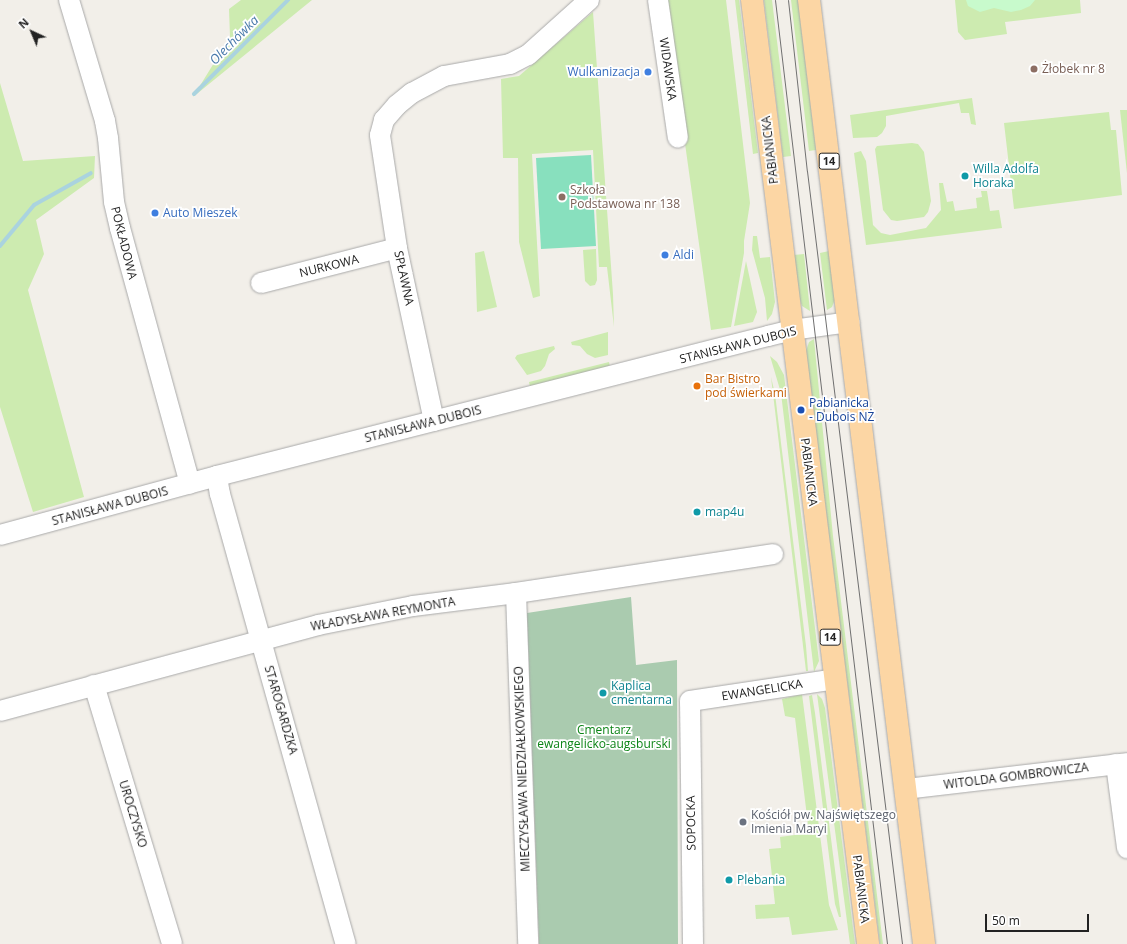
<!DOCTYPE html>
<html>
<head>
<meta charset="utf-8">
<style>
  body { margin:0 }
  #map { position:relative; width:1127px; height:944px; overflow:hidden; background:#f2efe9; font-family:"Open Sans",sans-serif }
  div>[style] { position:absolute }
  [style*='--x'] { left:calc(var(--x)*1px); top:calc(var(--y)*1px); width:calc(var(--w)*1px); rotate:calc(var(--a)*1deg) }
  .grass>* { inset:0; background:#cdebb0 }
  .cemetery>* { inset:0; background:#aacbaf }
  .park>* { inset:0; background:#c8facc }
  .pitch>* { inset:0; background:#88e0be }
  .stream>* { height:4px; margin:-2px; padding:0 2px; transform-origin:2px; border-radius:2px; background:#aad3df }
  .roads { filter:drop-shadow(0 0 1px #a9a9a9) drop-shadow(0 0 1px #a9a9a9) }
  .minor>* { height:20px; margin:-10px; padding:0 10px; transform-origin:10px; border-radius:10px; background:#fff }
  .major>* { height:22px; margin:-11px; padding:0 11px; transform-origin:11px; border-radius:11px; background:#fcd6a4 }
  .tram>* { height:1px; margin:-0.5px; padding:0 0.5px; transform-origin:0.5px; border-radius:0.5px; background:#707070 }
  .dots>* { width:11px; height:11px; translate:-50% -50%; box-sizing:border-box; border:2px solid #fff; border-radius:50% }
  span { translate:-50% -50%; white-space:nowrap; text-align:center; line-height:1.15; -webkit-text-stroke:3.5px #fff; paint-order:stroke }
  .shield-label span { padding:1px 3px; background:#fff; border:1px solid; border-radius:3px; -webkit-text-stroke-width:0 }
  .shield-label { font-size:11px; color:#222; font-weight:700 }
  .street-label { font-size:12px; color:#222 }
  .education-label { font-size:12px; color:#785e54 }
  .left { translate:0 -50%; text-align:left }
  .shop-label { font-size:12px; color:#366cbe }
  .right { translate:-100% -50%; text-align:right }
  .culture-label { font-size:12px; color:#0d838f }
  .food-label { font-size:12px; color:#c56008 }
  .transit-label { font-size:12px; color:#164399 }
  .park-label { font-size:12px; color:#0c8416 }
  .worship-label { font-size:12px; color:#5b616d }
  .water-label { font-size:13px; color:#4a7aab; font-style:italic }
  .north { position:absolute; left:12px; top:12px; width:40px; height:40px; -webkit-text-stroke:3px #fff; paint-order:stroke; rotate:316deg; font-size:11px; font-weight:700; line-height:16px; text-align:center; color:#222 }
  .north::after { content:''; display:block; margin:auto; width:14px; height:18px; background:#222; clip-path:polygon(50% 0,100% 100%,50% 72%,0 100%) }
  .scale { position:absolute; left:985px; top:914px; width:104px; height:18px; box-sizing:border-box; border:2px solid #222; border-top:0; padding-left:5px; font-size:12px; line-height:14px; white-space:nowrap; color:#222; -webkit-text-stroke:3px #fff; paint-order:stroke }
</style>
</head>
<body>
<div id="map">
  <div class="grass">
    <i style="clip-path:polygon(241px 0,312px 0,193px 97px,230px 37px,229px 9px)"></i>
    <i style="clip-path:polygon(665px 0,726px 0,750px 203px,744px 241px,744px 253px,731px 327px,711px 330px)"></i>
    <i style="clip-path:polygon(735px 0,739px 0,758px 153px,753px 154px)"></i>
    <i style="clip-path:polygon(764px 0,772px 0,791px 156px,783px 157px)"></i>
    <i style="clip-path:polygon(791px 0,798px 0,816px 150px,809px 151px)"></i>
    <i style="clip-path:polygon(955px 0,1080px 0,1081px 13px,1005px 22px,1007px 34px,965px 40px,958px 32px)"></i>
    <i style="clip-path:polygon(593px 12px,613px 294px,614px 327px,607px 267px,599px 267px,593px 150px,532px 154px,540px 296px,533px 298px,519px 242px,518px 158px,503px 158px,501px 79px,519px 76px)"></i>
    <i style="clip-path:polygon(0 83px,23px 161px,95px 156px,94px 178px,36px 220px,44px 254px,28px 290px,84px 497px,33px 512px,0 407px)"></i>
    <i style="clip-path:polygon(972px 98px,976px 125px,971px 124px,969px 113px,961px 113px,959px 103px,886px 116px,886px 126px,882px 133px,877px 137px,853px 138px,850px 115px)"></i>
    <i style="clip-path:polygon(1120px 110px,1127px 110px,1127px 173px)"></i>
    <i style="clip-path:polygon(1109px 112px,1111px 130px,1116px 130px,1122px 195px,1014px 209px,1004px 123px)"></i>
    <i style="clip-path:polygon(912px 143px,918px 144px,924px 152px,931px 201px,928px 212px,924px 217px,897px 221px,891px 220px,883px 210px,875px 149px,877px 146px)"></i>
    <i style="clip-path:polygon(861px 151px,866px 161px,873px 225px,881px 233px,890px 235px,926px 228px,941px 210px,939px 183px,943px 183px,947px 202px,953px 201px,955px 211px,977px 208px,976px 198px,982px 197px,981px 191px,987px 191px,990px 211px,999px 210px,1002px 228px,866px 245px,854px 153px)"></i>
    <i style="clip-path:polygon(753px 236px,757px 236px,760px 258px,770px 257px,775px 302px,772px 314px,767px 321px,765px 298px,752px 250px)"></i>
    <i style="clip-path:polygon(596px 249px,597px 280px,595px 285px,590px 286px,585px 281px,583px 250px)"></i>
    <i style="clip-path:polygon(484px 251px,497px 307px,477px 312px,475px 253px)"></i>
    <i style="clip-path:polygon(829px 251px,835px 299px,832px 307px,827px 310px,820px 253px)"></i>
    <i style="clip-path:polygon(804px 254px,810px 311px,802px 306px,800px 300px,794px 255px)"></i>
    <i style="clip-path:polygon(746px 261px,757px 312px,753px 322px,734px 326px)"></i>
    <i style="clip-path:polygon(608px 332px,608px 355px,595px 358px,587px 354px,580px 346px,572px 345px,571px 342px)"></i>
    <i style="clip-path:polygon(814px 339px,833px 536px,883px 944px,880px 944px,806px 351px,809px 342px)"></i>
    <i style="clip-path:polygon(554px 346px,555px 349px,549px 354px,545px 366px,541px 371px,527px 375px,515px 358px,517px 355px)"></i>
    <i style="clip-path:polygon(770px 356px,777px 362px,784px 375px,819px 661px,814px 672px,781px 393px)"></i>
    <i style="clip-path:polygon(609px 362px,610px 367px,530px 387px,529px 382px)"></i>
    <i style="clip-path:polygon(771px 377px,775px 394px,806px 646px,808px 671px,806px 671px)"></i>
    <i style="clip-path:polygon(802px 694px,829px 905px,838px 930px,792px 935px,789px 917px,756px 919px,755px 905px,775px 904px,769px 849px,781px 848px,780px 837px,809px 833px,795px 718px,785px 716px,782px 699px)"></i>
    <i style="clip-path:polygon(817px 694px,822px 699px,825px 708px,855px 944px,850px 944px)"></i>
    <i style="clip-path:polygon(812px 695px,815px 713px,841px 917px,839px 917px,835px 904px,809px 696px)"></i>
  </div>
  <div class="cemetery">
    <i style="clip-path:polygon(631px 597px,636px 665px,677px 660px,678px 944px,539px 944px,527px 613px)"></i>
  </div>
  <div class="park">
    <i style="clip-path:polygon(966px 0,1035px 0,1030px 6px,1021px 10px,1011px 12px,994px 8px,980px 12px,968px 6px)"></i>
  </div>
  <div class="pitch">
    <i style="clip-path:polygon(591px 155px,596px 246px,541px 249px,536px 158px)"></i>
  </div>
  <div class="stream">
    <i style="--x:194;--y:94;--w:133;--a:-45"></i>
    <i style="--x:0;--y:246;--w:53;--a:-50.3"></i>
    <i style="--x:34;--y:205;--w:65;--a:-29.3"></i>
  </div>
  <div class="roads">
    <div class="minor">
      <i style="--x:69;--y:0;--w:126;--a:73.4"></i>
      <i style="--x:105;--y:121;--w:17;--a:80"></i>
      <i style="--x:108;--y:138;--w:64;--a:84.6"></i>
      <i style="--x:114;--y:202;--w:27;--a:77"></i>
      <i style="--x:120;--y:228;--w:265;--a:74.7"></i>
      <i style="--x:658;--y:0;--w:139;--a:81.8"></i>
      <i style="--x:261;--y:283;--w:140;--a:-14.4"></i>
      <i style="--x:434;--y:421;--w:177;--a:-102.1"></i>
      <i style="--x:397;--y:248;--w:114;--a:-98.6"></i>
      <i style="--x:380;--y:135;--w:16;--a:-75"></i>
      <i style="--x:384;--y:120;--w:20;--a:-49"></i>
      <i style="--x:397;--y:105;--w:19;--a:-39"></i>
      <i style="--x:412;--y:93;--w:36;--a:-28"></i>
      <i style="--x:444;--y:76;--w:67;--a:-10.3"></i>
      <i style="--x:510;--y:64;--w:20;--a:-27"></i>
      <i style="--x:528;--y:55;--w:82;--a:-42"></i>
      <i style="--x:217;--y:476;--w:18;--a:81"></i>
      <i style="--x:220;--y:494;--w:467;--a:74.4"></i>
      <i style="--x:0;--y:535;--w:225;--a:-15.2"></i>
      <i style="--x:217;--y:476;--w:569;--a:-14.26"></i>
      <i style="--x:768;--y:336;--w:25;--a:-14"></i>
      <i style="--x:792;--y:330;--w:58;--a:-8"></i>
      <i style="--x:516;--y:593;--w:351;--a:88"></i>
      <i style="--x:94;--y:685;--w:270;--a:73.2"></i>
      <i style="--x:0;--y:711;--w:329;--a:-15.1"></i>
      <i style="--x:318;--y:625;--w:97;--a:-11.3"></i>
      <i style="--x:413;--y:606;--w:104;--a:-7.2"></i>
      <i style="--x:516;--y:593;--w:260;--a:-8.6"></i>
      <i style="--x:1116;--y:764;--w:85;--a:82.5"></i>
      <i style="--x:906;--y:789;--w:223;--a:-6.7"></i>
      <i style="--x:693;--y:944;--w:243;--a:-90.7"></i>
      <i style="--x:690;--y:701;--w:147;--a:-8.6"></i>
    </div>
    <div class="major">
      <i style="--x:752;--y:0;--w:951;--a:82.99"></i>
      <i style="--x:809;--y:0;--w:951;--a:83.05"></i>
    </div>
  </div>
  <div class="tram">
    <i style="--x:775;--y:0;--w:951;--a:83.23"></i>
    <i style="--x:788;--y:0;--w:172;--a:83.7"></i>
    <i style="--x:807;--y:171;--w:779;--a:82.99"></i>
  </div>
  <div class="dots">
    <i style="left:1034px;top:69px;background:#8d6e63"></i>
    <i style="left:648px;top:72px;background:#3f7fe0"></i>
    <i style="left:965px;top:176px;background:#0f9aa8"></i>
    <i style="left:562px;top:197px;background:#8d6e63"></i>
    <i style="left:155px;top:213px;background:#3f7fe0"></i>
    <i style="left:665px;top:255px;background:#3f7fe0"></i>
    <i style="left:697px;top:386px;background:#e8710a"></i>
    <i style="left:801px;top:410px;background:#1a4fb4"></i>
    <i style="left:697px;top:512px;background:#0f9aa8"></i>
    <i style="left:603px;top:693px;background:#0f9aa8"></i>
    <i style="left:743px;top:822px;background:#6b7280"></i>
    <i style="left:729px;top:880px;background:#0f9aa8"></i>
  </div>
  <div class="shield-label">
    <span style="left:829px;top:161px">14</span>
    <span style="left:830px;top:637px">14</span>
  </div>
  <div class="street-label">
    <span style="left:668px;top:69px;rotate:82deg">WIDAWSKA</span>
    <span style="left:770px;top:150px;rotate:-97deg">PABIANICKA</span>
    <span style="left:124px;top:243px;rotate:76deg">POKŁADOWA</span>
    <span style="left:329px;top:266px;rotate:-14deg">NURKOWA</span>
    <span style="left:404px;top:278px;rotate:78deg">SPŁAWNA</span>
    <span style="left:738px;top:345px;rotate:-14deg">STANISŁAWA DUBOIS</span>
    <span style="left:423px;top:424px;rotate:-14deg">STANISŁAWA DUBOIS</span>
    <span style="left:809px;top:472px;rotate:83deg">PABIANICKA</span>
    <span style="left:110px;top:506px;rotate:-15deg">STANISŁAWA DUBOIS</span>
    <span style="left:383px;top:614px;rotate:-10deg">WŁADYSŁAWA REYMONTA</span>
    <span style="left:762px;top:690px;rotate:-9deg">EWANGELICKA</span>
    <span style="left:281px;top:710px;rotate:74deg">STAROGARDZKA</span>
    <span style="left:522px;top:769px;rotate:-92deg">MIECZYSŁAWA NIEDZIAŁKOWSKIEGO</span>
    <span style="left:1016px;top:776px;rotate:-7deg">WITOLDA GOMBROWICZA</span>
    <span style="left:133px;top:814px;rotate:73deg">UROCZYSKO</span>
    <span style="left:691px;top:823px;rotate:-91deg">SOPOCKA</span>
    <span style="left:861px;top:889px;rotate:83deg">PABIANICKA</span>
  </div>
  <div class="education-label">
    <span class="left" style="left:1042px;top:69px">Żłobek nr 8</span>
    <span class="left" style="left:570px;top:197px">Szkoła<br>Podstawowa nr 138</span>
  </div>
  <div class="shop-label">
    <span class="right" style="left:640px;top:72px">Wulkanizacja</span>
    <span class="left" style="left:163px;top:213px">Auto Mieszek</span>
    <span class="left" style="left:673px;top:255px">Aldi</span>
  </div>
  <div class="culture-label">
    <span class="left" style="left:973px;top:176px">Willa Adolfa<br>Horaka</span>
    <span class="left" style="left:705px;top:512px">map4u</span>
    <span class="left" style="left:611px;top:693px">Kaplica<br>cmentarna</span>
    <span class="left" style="left:737px;top:880px">Plebania</span>
  </div>
  <div class="food-label">
    <span class="left" style="left:705px;top:386px">Bar Bistro<br>pod świerkami</span>
  </div>
  <div class="transit-label">
    <span class="left" style="left:809px;top:410px">Pabianicka<br>- Dubois NŻ</span>
  </div>
  <div class="park-label">
    <span style="left:604px;top:737px">Cmentarz<br>ewangelicko-augsburski</span>
  </div>
  <div class="worship-label">
    <span class="left" style="left:751px;top:822px">Kościół pw. Najświętszego<br>Imienia Maryi</span>
  </div>
  <div class="water-label">
    <span style="left:234px;top:40px;rotate:-45deg">Olechówka</span>
  </div>
  <div class="north">N</div>
  <div class="scale">50 m</div>
</div>
</body>
</html>
